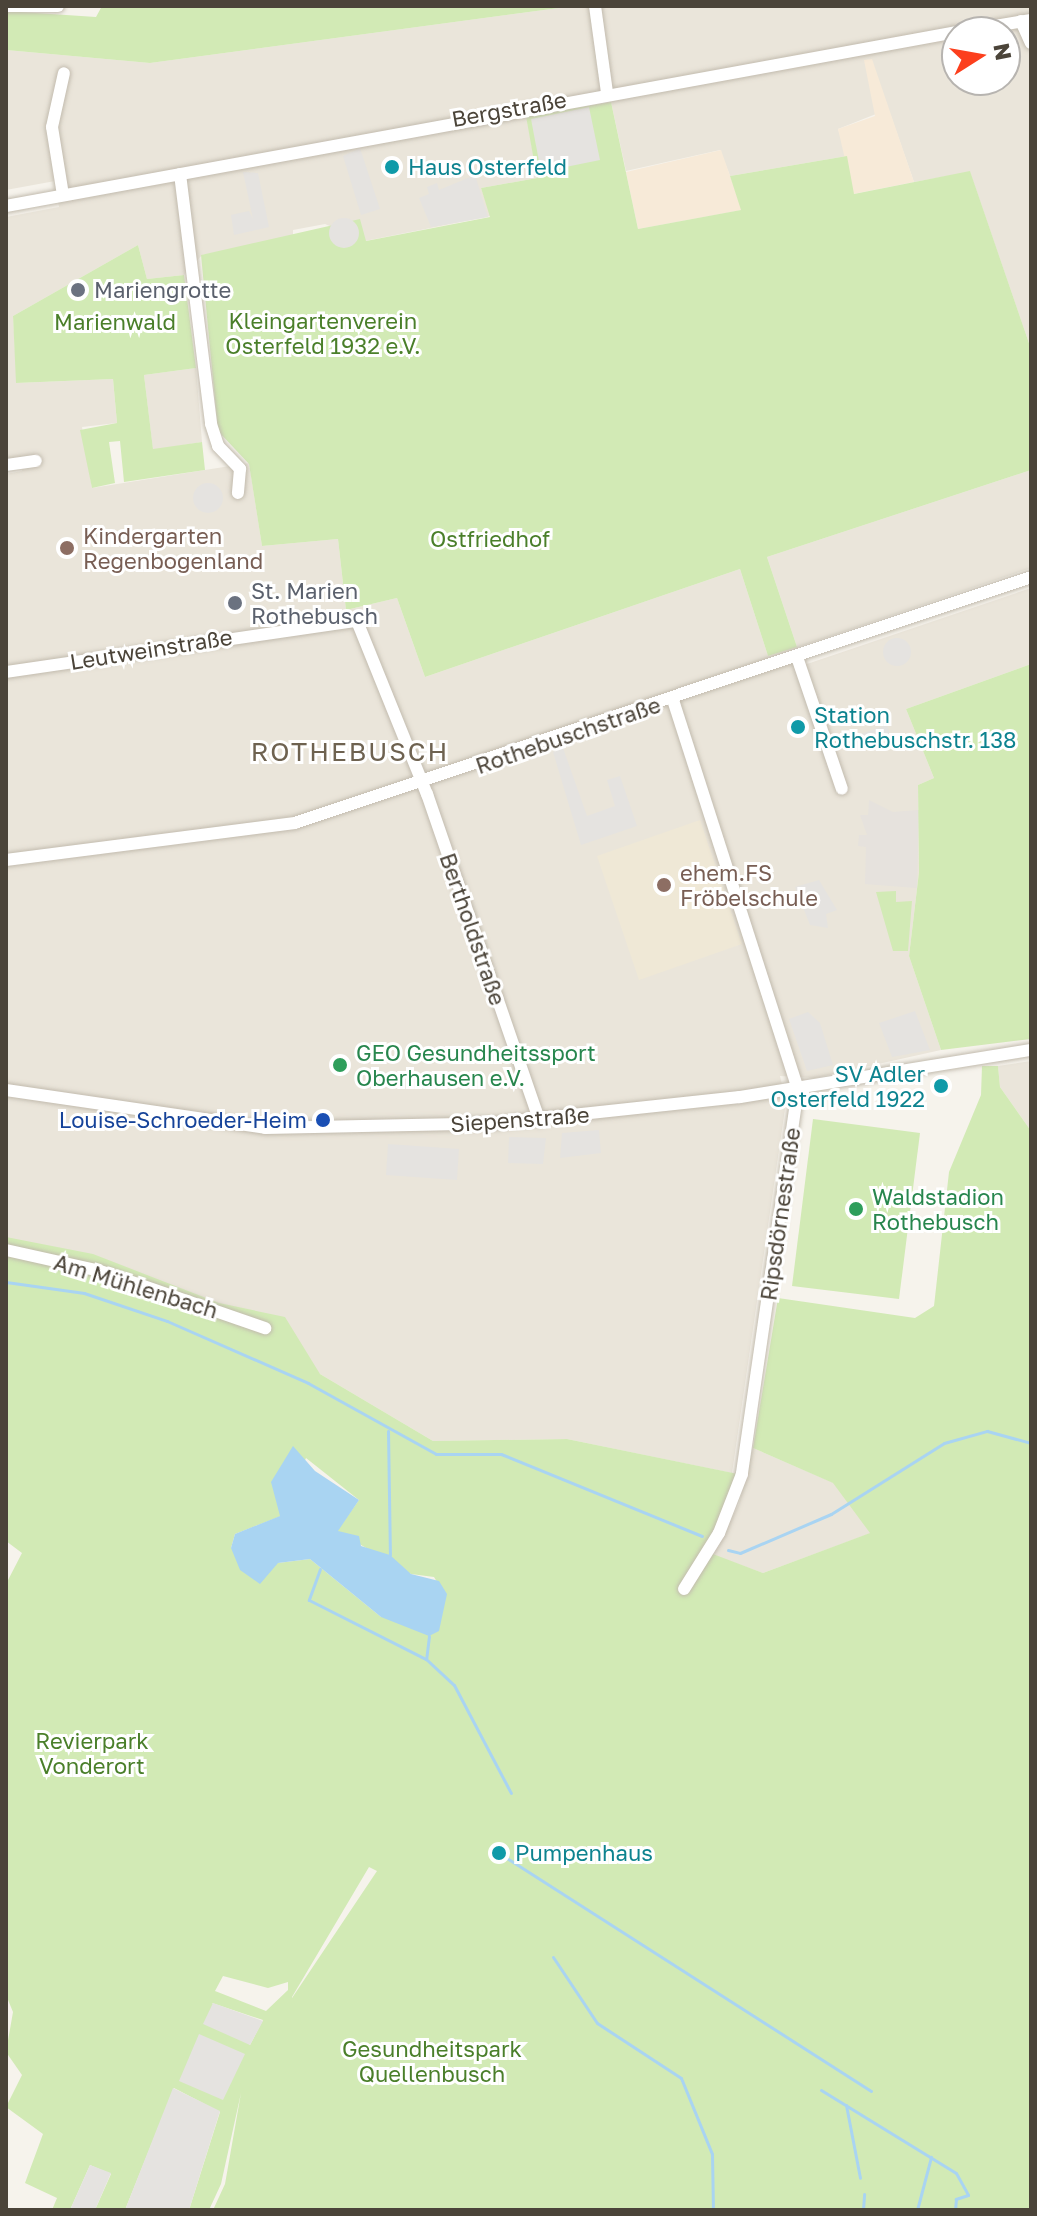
<!DOCTYPE html>
<html>
<head>
<meta charset="utf-8">
<style>
  body { margin:0 }
  #map { position:relative; width:1037px; height:2216px; overflow:hidden; background:#f6f3ec; font-family:"Golos Text",sans-serif }
  div>[style] { position:absolute }
  [style*='--x'] { left:calc(var(--x)*1px); top:calc(var(--y)*1px); width:calc(var(--w)*1px); rotate:calc(var(--a)*1deg) }
  .residential>* { inset:0; background:#eae5da }
  .commercial>* { inset:0; background:#f7ead8 }
  .industrial>* { inset:0; background:#e6e2dd }
  .education>* { inset:0; background:#efe8d6 }
  .green>* { inset:0; background:#d2eab5 }
  .parking>* { inset:0; background:#e5e3e0 }
  .round { border-radius:50% }
  .water>* { inset:0; background:#a9d4f2 }
  .stream>* { height:3px; margin:-1.5px; padding:0 1.5px; transform-origin:1.5px; border-radius:1.5px; background:#a9d4f2 }
  .roads { filter:drop-shadow(0 0 2px #c2bbae) drop-shadow(0 0 2px #c2bbae) }
  .minor>* { height:12px; margin:-6px; padding:0 6px; transform-origin:6px; border-radius:6px; background:#fff }
  .dots>* { width:22px; height:22px; translate:-50% -50%; box-sizing:border-box; border:4px solid #fff; border-radius:50% }
  span { translate:-50% -50%; white-space:nowrap; text-align:center; line-height:1.15; -webkit-text-stroke:6px #fff; paint-order:stroke }
  .street-label { font-size:22px; color:#4b4439 }
  .culture-label { font-size:22px; color:#0d838f }
  .left { translate:0 -50%; text-align:left }
  .right { translate:-100% -50%; text-align:right }
  .worship-label { font-size:22px; color:#5b616d }
  .park-label { font-size:22px; color:#4a7f2a }
  .education-label { font-size:22px; color:#785e54 }
  .leisure-label { font-size:22px; color:#27864d }
  .transit-label { font-size:22px; color:#164399 }
  .quarter-label { font-size:26px; color:#6e6250; letter-spacing:2px }
  .frame { position:absolute; inset:0; border:8px solid #4b4439; pointer-events:none }
  .north { position:absolute; left:941px; top:16px; width:80px; height:80px; box-sizing:border-box; background:#fff; border:2px solid #b7b4b0; border-radius:50%; rotate:79deg; font-size:22px; font-weight:700; line-height:32px; text-align:center; color:#4b4439 }
  .north::after { content:''; display:block; margin:auto; width:28px; height:36px; background:#fc3f1d; clip-path:polygon(50% 0,100% 100%,50% 72%,0 100%) }
</style>
</head>
<body>
<div id="map">
  <div class="residential">
    <i style="clip-path:polygon(evenodd,574px 6px,1031px 6px,1031px 349px,970px 172px,914px 182px,871px 59px,876px 114px,838px 129px,847px 156px,730px 176px,720px 150px,626px 171px,611px 102px,527px 116px,537px 178px,481px 188px,491px 216px,365px 241px,325px 224px,293px 230px,293px 238px,202px 255px,184px 275px,147px 279px,138px 245px,13px 316px,17px 383px,113px 379px,117px 423px,82px 427px,92px 488px,249px 463px,262px 546px,338px 539px,346px 610px,397px 598px,425px 677px,740px 569px,768px 656px,797px 647px,767px 557px,1031px 470px,1031px 568px,798px 647px,804px 665px,1031px 588px,1031px 664px,906px 709px,934px 778px,918px 785px,919px 872px,909px 956px,941px 1050px,815px 1078px,780px 1076px,786px 1102px,732px 1473px,567px 1439px,433px 1441px,320px 1374px,6px 1268px,6px 474px,22px 471px,20px 457px,6px 459px,6px 217px,59px 207px,55px 181px,6px 190px,6px 50px,150px 63px,574px 6px,957px 32px,1005px 32px,1005px 80px,957px 80px,957px 32px)"></i>
    <i style="clip-path:polygon(196px 368px,202px 442px,153px 450px,144px 375px)"></i>
    <i style="clip-path:polygon(1031px 1061px,1031px 1131px,1000px 1087px,998px 1066px)"></i>
    <i style="clip-path:polygon(753px 1448px,834px 1483px,871px 1533px,763px 1573px,713px 1555px,739px 1504px)"></i>
  </div>
  <div class="commercial">
    <i style="clip-path:polygon(872px 59px,914px 182px,853px 194px,838px 129px,875px 116px,864px 60px)"></i>
    <i style="clip-path:polygon(721px 150px,742px 210px,638px 229px,626px 172px)"></i>
  </div>
  <div class="industrial">
    <i style="clip-path:polygon(869px 800px,893px 812px,919px 810px,917px 888px,865px 884px,866px 847px,858px 846px,859px 835px,867px 835px,860px 815px,868px 815px)"></i>
  </div>
  <div class="education">
    <i style="clip-path:polygon(700px 820px,742px 944px,639px 980px,597px 856px)"></i>
  </div>
  <div class="green">
    <i style="clip-path:polygon(102px 6px,574px 6px,150px 63px,6px 50px,6px 11px,96px 17px)"></i>
    <i style="clip-path:polygon(611px 102px,638px 229px,741px 210px,730px 176px,847px 156px,854px 194px,970px 171px,1031px 349px,1031px 470px,767px 557px,797px 647px,768px 656px,740px 569px,425px 677px,397px 598px,346px 610px,338px 539px,262px 546px,249px 464px,218px 431px,201px 255px,360px 219px,366px 241px,490px 217px,481px 188px,537px 178px,526px 116px)"></i>
    <i style="clip-path:polygon(138px 245px,147px 279px,184px 275px,196px 368px,144px 375px,153px 449px,202px 442px,205px 470px,124px 482px,120px 441px,109px 442px,115px 483px,92px 488px,80px 430px,117px 423px,113px 379px,16px 383px,13px 316px)"></i>
    <i style="clip-path:polygon(1031px 664px,1031px 1039px,941px 1050px,909px 956px,919px 872px,918px 785px,934px 778px,906px 709px)"></i>
    <i style="clip-path:polygon(896px 891px,896px 902px,912px 901px,908px 951px,893px 951px,876px 892px)"></i>
    <i style="clip-path:polygon(evenodd,982px 1066px,998px 1066px,1000px 1087px,1031px 1131px,1031px 2210px,213px 2210px,225px 2184px,241px 2093px,221px 2184px,209px 2210px,189px 2210px,220px 2112px,174px 2088px,125px 2210px,95px 2210px,111px 2174px,90px 2165px,70px 2210px,52px 2210px,57px 2198px,25px 2183px,43px 2134px,6px 2107px,22px 2075px,6px 2052px,13px 2012px,6px 1995px,6px 1584px,22px 1553px,6px 1541px,6px 1237px,93px 1254px,219px 1303px,285px 1317px,320px 1374px,433px 1441px,567px 1439px,738px 1474px,705px 1551px,763px 1573px,870px 1533px,833px 1483px,753px 1448px,778px 1298px,915px 1318px,934px 1306px,949px 1172px,981px 1095px,982px 1066px,306px 1458px,359px 1500px,337px 1531px,411px 1574px,434px 1577px,442px 1590px,381px 1617px,310px 1559px,278px 1563px,231px 1548px,235px 1534px,281px 1516px,306px 1458px,982px 1066px,369px 1867px,377px 1871px,292px 1998px,292px 1997px,369px 1867px,982px 1066px,223px 1976px,268px 1988px,288px 1982px,288px 1990px,266px 2011px,215px 1991px,223px 1976px,982px 1066px,212px 2003px,263px 2020px,250px 2045px,212px 2003px)"></i>
    <i style="clip-path:polygon(813px 1119px,920px 1133px,899px 1299px,792px 1286px)"></i>
  </div>
  <div class="parking">
    <i style="clip-path:polygon(589px 107px,600px 160px,541px 172px,531px 119px)"></i>
    <i style="clip-path:polygon(360px 148px,380px 209px,361px 215px,343px 156px)"></i>
    <i style="clip-path:polygon(243px 172px,258px 173px,269px 227px,234px 235px,231px 215px,249px 211px,253px 219px)"></i>
    <i style="clip-path:polygon(475px 175px,488px 217px,431px 227px,419px 198px,429px 194px,427px 187px,437px 183px,439px 190px)"></i>
    <i class="round" style="left:329px;top:218px;width:30px;height:30px"></i>
    <i class="round" style="left:193px;top:483px;width:30px;height:30px"></i>
    <i class="round" style="left:883px;top:638px;width:28px;height:28px"></i>
    <i style="clip-path:polygon(887px 725px,891px 738px,853px 751px,849px 738px)"></i>
    <i style="clip-path:polygon(563px 748px,587px 816px,615px 806px,607px 780px,620px 776px,637px 826px,581px 845px,553px 752px)"></i>
    <i style="clip-path:polygon(819px 880px,837px 910px,826px 914px,828px 928px,810px 925px,795px 887px)"></i>
    <i style="clip-path:polygon(915px 1011px,930px 1050px,892px 1057px,879px 1023px)"></i>
    <i style="clip-path:polygon(808px 1012px,820px 1023px,833px 1065px,807px 1071px,789px 1019px)"></i>
    <i style="clip-path:polygon(599px 1130px,601px 1153px,560px 1158px,562px 1133px)"></i>
    <i style="clip-path:polygon(509px 1137px,546px 1138px,543px 1164px,508px 1163px)"></i>
    <i style="clip-path:polygon(388px 1144px,459px 1149px,457px 1180px,386px 1175px)"></i>
    <i style="clip-path:polygon(213px 2003px,263px 2021px,250px 2045px,203px 2024px)"></i>
    <i style="clip-path:polygon(199px 2034px,245px 2054px,223px 2100px,179px 2081px)"></i>
    <i style="clip-path:polygon(173px 2088px,220px 2111px,189px 2210px,125px 2210px)"></i>
    <i style="clip-path:polygon(90px 2165px,111px 2173px,95px 2210px,70px 2210px)"></i>
  </div>
  <div class="water">
    <i style="clip-path:polygon(293px 1446px,315px 1471px,359px 1500px,338px 1531px,359px 1536px,361px 1546px,390px 1555px,411px 1574px,439px 1581px,447px 1594px,439px 1631px,429px 1636px,381px 1617px,310px 1559px,278px 1563px,260px 1584px,240px 1570px,231px 1548px,235px 1534px,280px 1516px,271px 1482px)"></i>
  </div>
  <div class="stream">
    <i style="--x:6;--y:1282;--w:79;--a:8"></i>
    <i style="--x:84;--y:1293;--w:88;--a:18.6"></i>
    <i style="--x:167;--y:1321;--w:154;--a:23.7"></i>
    <i style="--x:308;--y:1383;--w:146;--a:29"></i>
    <i style="--x:436;--y:1454;--w:65;--a:0"></i>
    <i style="--x:501;--y:1454;--w:217;--a:22.2"></i>
    <i style="--x:388;--y:1431;--w:124;--a:89.1"></i>
    <i style="--x:728;--y:1550;--w:12;--a:14"></i>
    <i style="--x:740;--y:1553;--w:99;--a:-23.2"></i>
    <i style="--x:831;--y:1514;--w:133;--a:-32.1"></i>
    <i style="--x:944;--y:1443;--w:45;--a:-15.6"></i>
    <i style="--x:987;--y:1431;--w:46;--a:15.3"></i>
    <i style="--x:320;--y:1569;--w:33;--a:110"></i>
    <i style="--x:309;--y:1600;--w:131;--a:26.8"></i>
    <i style="--x:429;--y:1636;--w:23;--a:97"></i>
    <i style="--x:426;--y:1659;--w:38;--a:43"></i>
    <i style="--x:454;--y:1685;--w:122;--a:62.2"></i>
    <i style="--x:502;--y:1855;--w:438;--a:32.6"></i>
    <i style="--x:553;--y:1957;--w:79;--a:56.3"></i>
    <i style="--x:597;--y:2023;--w:100;--a:33.2"></i>
    <i style="--x:681;--y:2078;--w:82;--a:67.8"></i>
    <i style="--x:712;--y:2154;--w:56;--a:89"></i>
    <i style="--x:821;--y:2090;--w:158;--a:31.6"></i>
    <i style="--x:956;--y:2173;--w:25;--a:61"></i>
    <i style="--x:968;--y:2195;--w:13;--a:162"></i>
    <i style="--x:956;--y:2199;--w:11;--a:95"></i>
    <i style="--x:846;--y:2105;--w:74;--a:79.1"></i>
    <i style="--x:863;--y:2210;--w:16;--a:-86"></i>
    <i style="--x:917;--y:2210;--w:55;--a:-75.2"></i>
  </div>
  <div class="roads">
    <div class="minor">
      <i style="--x:6;--y:6;--w:52;--a:0"></i>
      <i style="--x:595;--y:6;--w:87;--a:82.1"></i>
      <i style="--x:1021;--y:21;--w:24;--a:66"></i>
      <i style="--x:959;--y:32;--w:73;--a:-9.5"></i>
      <i style="--x:180;--y:174;--w:252;--a:82.9"></i>
      <i style="--x:211;--y:424;--w:23;--a:72"></i>
      <i style="--x:218;--y:446;--w:32;--a:46"></i>
      <i style="--x:240;--y:469;--w:24;--a:95"></i>
      <i style="--x:63;--y:195;--w:69;--a:-99.2"></i>
      <i style="--x:52;--y:127;--w:55;--a:-77.5"></i>
      <i style="--x:6;--y:206;--w:967;--a:-10.37"></i>
      <i style="--x:6;--y:465;--w:30;--a:-8"></i>
      <i style="--x:797;--y:657;--w:139;--a:71.2"></i>
      <i style="--x:6;--y:672;--w:355;--a:-8.3"></i>
      <i style="--x:357;--y:621;--w:187;--a:68"></i>
      <i style="--x:427;--y:794;--w:345;--a:71"></i>
      <i style="--x:673;--y:700;--w:409;--a:72.2"></i>
      <i style="--x:798;--y:1089;--w:389;--a:98.3"></i>
      <i style="--x:742;--y:1474;--w:63;--a:111.3"></i>
      <i style="--x:719;--y:1533;--w:66;--a:122"></i>
      <i style="--x:6;--y:860;--w:291;--a:-7.3"></i>
      <i style="--x:295;--y:823;--w:776;--a:-18.48"></i>
      <i style="--x:6;--y:1090;--w:262;--a:8.3"></i>
      <i style="--x:265;--y:1128;--w:232;--a:-1.2"></i>
      <i style="--x:497;--y:1123;--w:244;--a:-6.1"></i>
      <i style="--x:740;--y:1097;--w:295;--a:-9.2"></i>
      <i style="--x:6;--y:1250;--w:96;--a:12.6"></i>
      <i style="--x:100;--y:1271;--w:175;--a:19.1"></i>
    </div>
  </div>
  <div class="dots">
    <i style="left:392px;top:167px;background:#0f9aa8"></i>
    <i style="left:78px;top:290px;background:#6b7280"></i>
    <i style="left:67px;top:548px;background:#8d6e63"></i>
    <i style="left:235px;top:603px;background:#6b7280"></i>
    <i style="left:798px;top:727px;background:#0f9aa8"></i>
    <i style="left:664px;top:885px;background:#8d6e63"></i>
    <i style="left:340px;top:1065px;background:#2e9e5b"></i>
    <i style="left:941px;top:1086px;background:#0f9aa8"></i>
    <i style="left:323px;top:1120px;background:#1a4fb4"></i>
    <i style="left:856px;top:1209px;background:#2e9e5b"></i>
    <i style="left:499px;top:1853px;background:#0f9aa8"></i>
  </div>
  <div class="street-label">
    <span style="left:509px;top:109px;rotate:-10deg">Bergstraße</span>
    <span style="left:151px;top:649px;rotate:-9deg">Leutweinstraße</span>
    <span style="left:568px;top:735px;rotate:-19deg">Rothebuschstraße</span>
    <span style="left:473px;top:929px;rotate:71deg">Bertholdstraße</span>
    <span style="left:520px;top:1119px;rotate:-4deg">Siepenstraße</span>
    <span style="left:780px;top:1214px;rotate:-82deg">Ripsdörnestraße</span>
    <span style="left:136px;top:1286px;rotate:17deg">Am Mühlenbach</span>
  </div>
  <div class="culture-label">
    <span class="left" style="left:408px;top:167px">Haus Osterfeld</span>
    <span class="left" style="left:814px;top:727px">Station<br>Rothebuschstr. 138</span>
    <span class="right" style="left:925px;top:1086px">SV Adler<br>Osterfeld 1922</span>
    <span class="left" style="left:515px;top:1853px">Pumpenhaus</span>
  </div>
  <div class="worship-label">
    <span class="left" style="left:94px;top:290px">Mariengrotte</span>
    <span class="left" style="left:251px;top:603px">St. Marien<br>Rothebusch</span>
  </div>
  <div class="park-label">
    <span style="left:323px;top:333px">Kleingartenverein<br>Osterfeld 1932 e.V.</span>
    <span style="left:115px;top:322px">Marienwald</span>
    <span style="left:490px;top:539px">Ostfriedhof</span>
    <span style="left:92px;top:1753px">Revierpark<br>Vonderort</span>
    <span style="left:432px;top:2061px">Gesundheitspark<br>Quellenbusch</span>
  </div>
  <div class="education-label">
    <span class="left" style="left:83px;top:548px">Kindergarten<br>Regenbogenland</span>
    <span class="left" style="left:680px;top:885px">ehem.FS<br>Fröbelschule</span>
  </div>
  <div class="leisure-label">
    <span class="left" style="left:356px;top:1065px">GEO Gesundheitssport<br>Oberhausen e.V.</span>
    <span class="left" style="left:872px;top:1209px">Waldstadion<br>Rothebusch</span>
  </div>
  <div class="transit-label">
    <span class="right" style="left:307px;top:1120px">Louise-Schroeder-Heim</span>
  </div>
  <div class="quarter-label">
    <span style="left:350px;top:752px">ROTHEBUSCH</span>
  </div>
  <div class="frame"></div>
  <div class="north">N</div>
</div>
</body>
</html>
